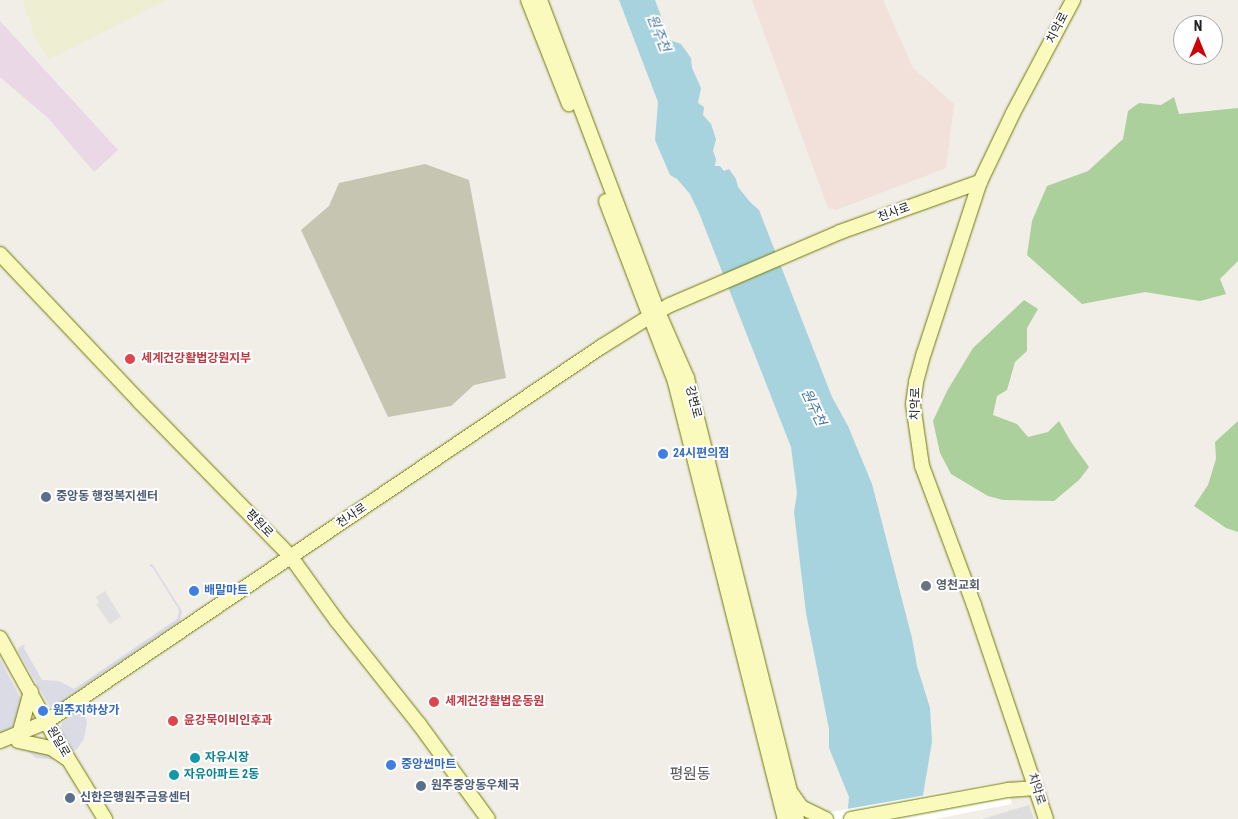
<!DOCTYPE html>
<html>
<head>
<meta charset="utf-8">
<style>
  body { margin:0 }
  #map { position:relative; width:1238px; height:819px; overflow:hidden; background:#f1ede7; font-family:"Roboto Condensed","Noto Sans KR",sans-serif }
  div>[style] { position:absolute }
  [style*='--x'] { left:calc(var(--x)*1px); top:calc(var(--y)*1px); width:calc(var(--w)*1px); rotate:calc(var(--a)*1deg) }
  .residential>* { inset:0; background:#dedddd }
  .industrial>* { inset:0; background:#ead8e7 }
  .military>* { inset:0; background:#f2e0da }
  .construction>* { inset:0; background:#c5c5b2 }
  .farmland>* { inset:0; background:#eeefd2 }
  .forest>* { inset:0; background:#acd09b }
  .parking>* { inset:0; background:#e0e0e0 }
  .plaza>* { inset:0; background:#dbdbe6 }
  .water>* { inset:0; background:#a7d3de }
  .pier>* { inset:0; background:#fff }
  .roads { filter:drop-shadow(0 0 1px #717a04) drop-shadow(0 0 1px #717a04) }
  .secondary>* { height:14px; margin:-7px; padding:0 7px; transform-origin:7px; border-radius:7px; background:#f9fabb }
  .dots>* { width:14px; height:14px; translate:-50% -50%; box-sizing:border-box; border:2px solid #fff; border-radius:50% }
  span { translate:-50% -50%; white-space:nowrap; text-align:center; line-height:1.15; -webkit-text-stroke:4px #fff; paint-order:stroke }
  .street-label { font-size:12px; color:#202020 }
  .health-label { font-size:12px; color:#be3a42; font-weight:700 }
  .left { translate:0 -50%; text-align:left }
  .shop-label { font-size:12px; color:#366cbe; font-weight:700 }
  .service-label { font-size:12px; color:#4e5e75; font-weight:700 }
  .worship-label { font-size:12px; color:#5b616d; font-weight:700 }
  .culture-label { font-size:12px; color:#0d838f; font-weight:700 }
  .water-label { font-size:14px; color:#4576a1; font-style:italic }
  .quarter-label { font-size:15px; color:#535353 }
  .north { position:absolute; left:1173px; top:15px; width:50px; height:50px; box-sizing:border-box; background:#fff; border:1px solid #a6a6a6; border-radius:50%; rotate:0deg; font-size:14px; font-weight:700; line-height:20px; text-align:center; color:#202020 }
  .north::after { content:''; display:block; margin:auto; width:18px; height:22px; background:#d00007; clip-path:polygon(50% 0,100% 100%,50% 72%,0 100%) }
</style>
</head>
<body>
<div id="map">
  <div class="residential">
    <i style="clip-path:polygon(1029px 805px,1034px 819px,982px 819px)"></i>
  </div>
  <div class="industrial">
    <i style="clip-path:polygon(0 21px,118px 150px,94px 172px,48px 118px,0 77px)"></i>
  </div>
  <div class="military">
    <i style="clip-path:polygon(752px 0,883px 0,913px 68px,954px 104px,946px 168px,836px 210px,828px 208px)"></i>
  </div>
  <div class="construction">
    <i style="clip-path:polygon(425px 164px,469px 180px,506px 378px,474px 385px,451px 406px,388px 417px,301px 230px,329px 206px,339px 183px)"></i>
  </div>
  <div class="farmland">
    <i style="clip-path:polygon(23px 0,166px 0,48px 60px,34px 35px)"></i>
  </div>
  <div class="forest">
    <i style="clip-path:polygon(1174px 97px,1179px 114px,1238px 108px,1238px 261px,1220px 279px,1226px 294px,1200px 301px,1145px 292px,1082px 304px,1027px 255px,1032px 221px,1047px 186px,1088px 171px,1123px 139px,1128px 111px,1139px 103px,1161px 105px)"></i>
    <i style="clip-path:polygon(1024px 300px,1038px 309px,1027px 328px,1027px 351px,1015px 362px,1007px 390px,997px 396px,993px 415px,1017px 424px,1028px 437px,1048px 432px,1059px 421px,1071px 442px,1089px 467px,1079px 480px,1054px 501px,1003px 500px,988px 496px,951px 474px,940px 453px,933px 421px,947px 391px,973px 348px)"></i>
    <i style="clip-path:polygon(1238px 421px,1238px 532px,1226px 528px,1194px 506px,1208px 485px,1216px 459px,1215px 442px)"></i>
  </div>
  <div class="parking">
    <i style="clip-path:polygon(105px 591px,121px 617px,110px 624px,96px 604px,99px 602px,96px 597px)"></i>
  </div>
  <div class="plaza">
    <i style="clip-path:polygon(150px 564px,153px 565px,182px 611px,180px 622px,55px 708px,50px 707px,18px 651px,19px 647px,25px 644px,24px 648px,42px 680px,59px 681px,74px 689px,177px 619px,179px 610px,153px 568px,150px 566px)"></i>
    <i style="clip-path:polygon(0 659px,23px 703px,19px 725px,0 734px)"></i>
    <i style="clip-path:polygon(82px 710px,87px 722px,84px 739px,77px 749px,70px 753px,59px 731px,63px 722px)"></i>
    <i style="clip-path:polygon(29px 747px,49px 750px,58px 760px,36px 758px,26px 750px,19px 753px)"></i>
  </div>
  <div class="water">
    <i style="clip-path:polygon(619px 0,655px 0,670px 40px,681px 44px,691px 58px,692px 68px,701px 88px,698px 103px,704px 107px,703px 115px,711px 124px,716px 139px,713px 151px,716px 159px,715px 166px,720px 166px,724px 171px,729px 169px,736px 179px,738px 187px,750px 202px,759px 210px,832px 397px,848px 426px,872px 484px,912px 638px,917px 666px,930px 708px,932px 742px,923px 795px,926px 819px,847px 819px,849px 797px,829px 748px,829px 729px,806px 613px,794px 512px,797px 493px,791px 447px,699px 213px,690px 194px,677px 179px,670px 175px,655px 140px,658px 102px)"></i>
  </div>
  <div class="pier">
    <i style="clip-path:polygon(1005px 781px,1012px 804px,935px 819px,820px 819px,819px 814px)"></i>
  </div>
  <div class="roads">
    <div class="secondary">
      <i style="--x:528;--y:0;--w:112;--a:68.5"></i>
      <i style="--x:540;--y:0;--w:334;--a:69.3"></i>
      <i style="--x:658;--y:312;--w:72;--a:66.3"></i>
      <i style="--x:687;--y:378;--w:455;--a:76"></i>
      <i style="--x:606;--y:201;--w:194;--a:69.1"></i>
      <i style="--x:675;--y:382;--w:451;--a:75.9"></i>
      <i style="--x:0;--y:254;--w:204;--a:46.6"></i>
      <i style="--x:140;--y:402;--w:216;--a:45.7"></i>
      <i style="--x:291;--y:557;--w:79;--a:54.3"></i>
      <i style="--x:337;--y:621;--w:132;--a:51.5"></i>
      <i style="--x:419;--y:724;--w:117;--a:54"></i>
      <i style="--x:0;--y:638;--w:110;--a:61.1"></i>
      <i style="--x:53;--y:734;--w:100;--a:58.5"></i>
      <i style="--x:20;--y:731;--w:41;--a:-74.6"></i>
      <i style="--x:0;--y:741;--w:50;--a:-22.4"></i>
      <i style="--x:46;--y:722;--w:670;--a:-34.05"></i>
      <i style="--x:601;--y:347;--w:57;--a:-32"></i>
      <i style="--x:649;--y:317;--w:24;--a:-30"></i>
      <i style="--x:670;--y:305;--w:185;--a:-23.2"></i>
      <i style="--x:840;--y:232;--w:149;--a:-19.7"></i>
      <i style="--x:18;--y:741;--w:34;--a:12"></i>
      <i style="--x:51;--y:748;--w:18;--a:34"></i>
      <i style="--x:792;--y:794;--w:16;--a:55"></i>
      <i style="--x:801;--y:807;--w:28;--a:26"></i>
      <i style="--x:851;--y:819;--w:160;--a:-10.5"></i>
      <i style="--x:1008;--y:790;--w:28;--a:-4"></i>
      <i style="--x:1046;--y:819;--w:226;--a:-108.6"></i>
      <i style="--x:974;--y:605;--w:148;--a:-110.5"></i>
      <i style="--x:922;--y:466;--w:63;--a:-98.3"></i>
      <i style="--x:913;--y:404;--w:22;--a:-82"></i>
      <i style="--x:916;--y:382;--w:30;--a:-75"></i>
      <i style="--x:924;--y:353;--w:180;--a:-71.9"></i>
      <i style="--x:980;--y:182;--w:76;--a:-64.4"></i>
      <i style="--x:1013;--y:113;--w:128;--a:-62"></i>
    </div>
  </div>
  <div class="dots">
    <i style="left:130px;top:359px;background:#e0444e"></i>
    <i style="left:663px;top:454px;background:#3f7fe0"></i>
    <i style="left:46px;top:497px;background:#5c6f8a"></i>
    <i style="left:926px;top:586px;background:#6b7280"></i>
    <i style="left:194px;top:591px;background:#3f7fe0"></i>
    <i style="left:434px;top:702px;background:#e0444e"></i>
    <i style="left:43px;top:711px;background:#3f7fe0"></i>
    <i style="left:173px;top:721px;background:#e0444e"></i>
    <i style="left:195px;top:758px;background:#0f9aa8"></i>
    <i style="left:391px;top:765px;background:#3f7fe0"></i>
    <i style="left:174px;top:775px;background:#0f9aa8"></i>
    <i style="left:421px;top:786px;background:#5c6f8a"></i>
    <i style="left:70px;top:798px;background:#5c6f8a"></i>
  </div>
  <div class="street-label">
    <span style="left:1058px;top:28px;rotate:-63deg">치악로</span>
    <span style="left:894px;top:213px;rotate:-20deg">천사로</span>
    <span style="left:693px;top:402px;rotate:76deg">강변로</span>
    <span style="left:916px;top:404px;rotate:-89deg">치악로</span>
    <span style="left:352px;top:516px;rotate:-34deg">천사로</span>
    <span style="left:259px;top:524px;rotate:46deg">평원로</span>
    <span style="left:58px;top:742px;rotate:60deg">원일로</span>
    <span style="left:1036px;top:789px;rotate:72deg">치악로</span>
  </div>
  <div class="health-label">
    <span class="left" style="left:141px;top:359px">세계건강활법강원지부</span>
    <span class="left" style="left:445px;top:702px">세계건강활법운동원</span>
    <span class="left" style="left:184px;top:721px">윤강묵이비인후과</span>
  </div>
  <div class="shop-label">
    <span class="left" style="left:673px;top:454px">24시편의점</span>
    <span class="left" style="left:204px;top:591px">배말마트</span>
    <span class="left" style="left:53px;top:711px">원주지하상가</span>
    <span class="left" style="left:401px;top:765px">중앙썬마트</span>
  </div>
  <div class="service-label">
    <span class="left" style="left:56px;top:497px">중앙동 행정복지센터</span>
    <span class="left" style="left:431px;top:786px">원주중앙동우체국</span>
    <span class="left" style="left:80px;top:798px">신한은행원주금용센터</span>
  </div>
  <div class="worship-label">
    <span class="left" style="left:936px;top:586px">영천교회</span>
  </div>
  <div class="culture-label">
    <span class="left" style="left:205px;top:758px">자유시장</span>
    <span class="left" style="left:184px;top:775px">자유아파트 2동</span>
  </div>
  <div class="water-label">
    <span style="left:659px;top:33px;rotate:68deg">원주천</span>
    <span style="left:814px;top:407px;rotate:65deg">원주천</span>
  </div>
  <div class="quarter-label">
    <span style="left:690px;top:775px">평원동</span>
  </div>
  <div class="north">N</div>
</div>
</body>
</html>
